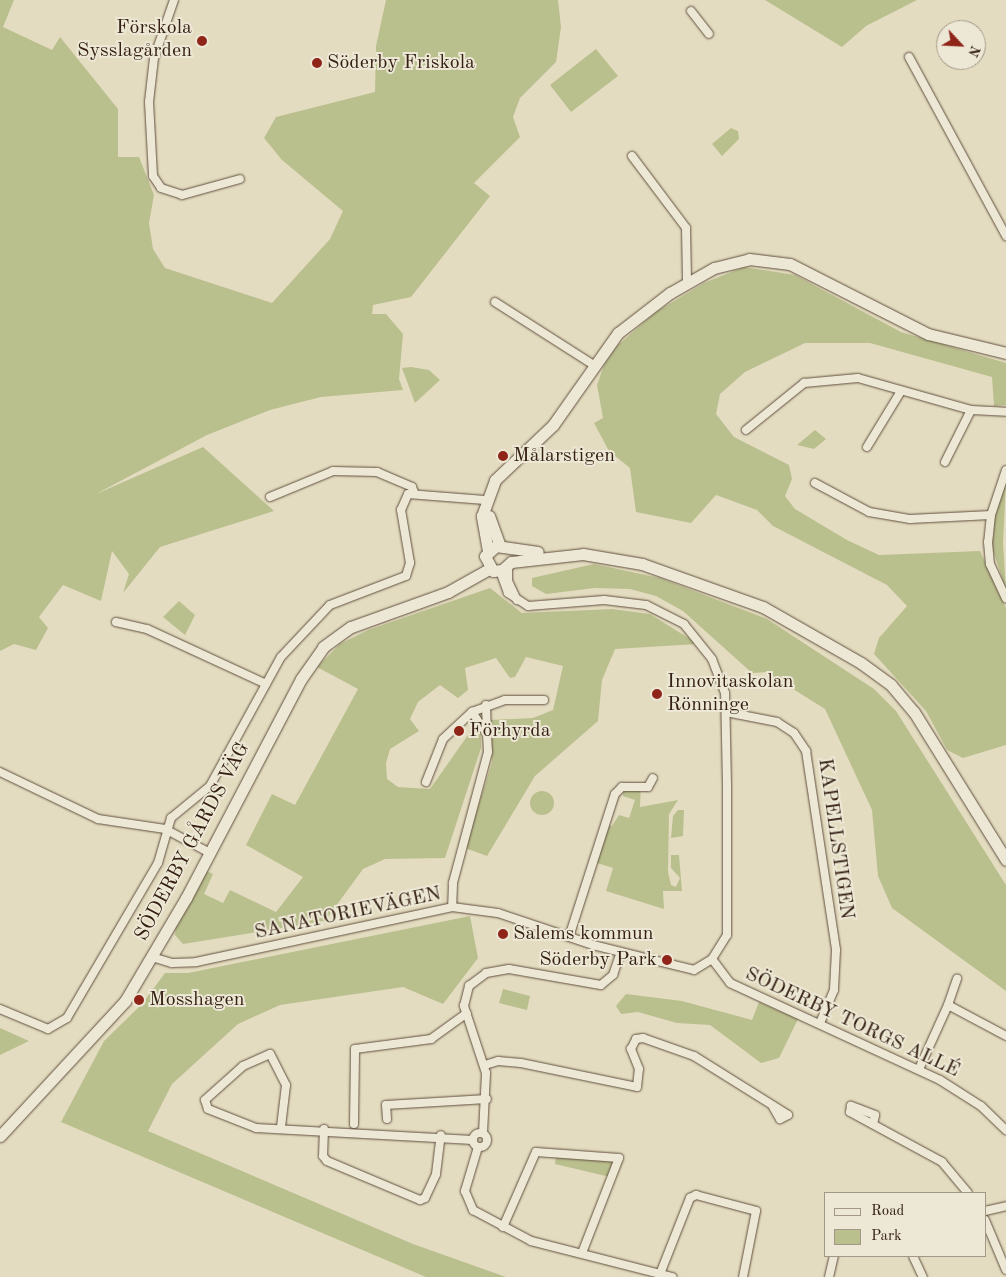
<!DOCTYPE html>
<html>
<head>
<meta charset="utf-8">
<style>
  body { margin:0 }
  #map { position:relative; width:1006px; height:1277px; overflow:hidden; background:#e4dcc0; font-family:"Old Standard TT",serif }
  div>[style] { position:absolute }
  [style*='--x'] { left:calc(var(--x)*1px); top:calc(var(--y)*1px); width:calc(var(--w)*1px); rotate:calc(var(--a)*1deg) }
  .green>* { inset:0; background:#babf8e }
  .round { border-radius:50% }
  .roads { filter:drop-shadow(0 0 1px #614f3e) drop-shadow(0 0 1px #614f3e) }
  .street>* { height:8px; margin:-4px; padding:0 4px; transform-origin:4px; border-radius:4px; background:#ede8d6 }
  .street>.ring { margin:-4px; padding:0; box-sizing:content-box; background:none; border:8px solid #ede8d6; border-radius:50% }
  .secondary>* { height:11px; margin:-5.5px; padding:0 5.5px; transform-origin:5.5px; border-radius:5.5px; background:#ede8d6 }
  .dots>* { width:14px; height:14px; translate:-50% -50%; box-sizing:border-box; border:2px solid #ede8d6; border-radius:50% }
  span { translate:-50% -50%; white-space:nowrap; text-align:center; line-height:1.15; -webkit-text-stroke:4px #ede8d6; paint-order:stroke }
  .poi-label { font-size:20px; color:#352012 }
  .right { translate:-100% -50%; text-align:right }
  .left { translate:0 -50%; text-align:left }
  .street-label { font-size:20px; color:#352012 }
  .legend { position:absolute; left:824px; top:1192px; width:162px; height:65px; box-sizing:border-box; background:#ede8d6; border:1px solid #a39888; margin:0; padding:6px 9px; list-style:none; font-size:15px; color:#352012 }
  .legend li { display:flex; align-items:center; gap:10px; height:25px }
  .legend b { width:25px; border:1px solid #a39888 }
  .north { position:absolute; left:936px; top:20px; width:50px; height:50px; box-sizing:border-box; background:#ede8d6; border:1px solid #a39888; border-radius:50%; rotate:115deg; font-size:14px; font-weight:700; line-height:20px; text-align:center; color:#352012 }
  .north::after { content:''; display:block; margin:auto; width:18px; height:22px; background:#8f2418; clip-path:polygon(50% 0,100% 100%,50% 72%,0 100%) }
</style>
</head>
<body>
<div id="map">
  <div class="green">
    <i style="clip-path:polygon(0 0,14px 0,3px 27px,52px 50px,60px 37px,118px 109px,118px 157px,139px 157px,154px 195px,149px 223px,153px 249px,165px 268px,272px 303px,330px 239px,343px 211px,282px 160px,264px 138px,276px 117px,375px 92px,376px 46px,386px 0,558px 0,561px 27px,556px 62px,520px 98px,513px 117px,520px 137px,474px 183px,490px 196px,411px 297px,373px 305px,372px 314px,386px 314px,403px 334px,399px 379px,403px 390px,321px 397px,270px 410px,207px 435px,96px 494px,203px 447px,274px 511px,160px 547px,123px 593px,129px 574px,112px 551px,101px 601px,63px 585px,39px 617px,48px 628px,36px 650px,14px 644px,0 651px)"></i>
    <i style="clip-path:polygon(765px 0,917px 0,866px 26px,842px 47px)"></i>
    <i style="clip-path:polygon(596px 49px,618px 76px,571px 112px,550px 85px)"></i>
    <i style="clip-path:polygon(731px 128px,738px 131px,739px 139px,722px 156px,712px 144px)"></i>
    <i style="clip-path:polygon(744px 267px,795px 275px,901px 332px,1006px 363px,1006px 405px,994px 406px,992px 377px,870px 343px,805px 343px,745px 372px,720px 394px,716px 414px,734px 437px,789px 465px,792px 479px,785px 496px,795px 509px,847px 540px,879px 555px,980px 551px,1006px 608px,1006px 745px,963px 758px,947px 750px,926px 711px,874px 654px,879px 638px,907px 606px,887px 585px,773px 526px,757px 510px,716px 495px,691px 523px,636px 512px,630px 468px,609px 451px,594px 423px,603px 418px,597px 385px,604px 365px,617px 346px,656px 312px,704px 283px)"></i>
    <i style="clip-path:polygon(411px 367px,429px 370px,440px 380px,415px 403px,402px 368px)"></i>
    <i style="clip-path:polygon(815px 430px,826px 439px,814px 449px,797px 445px)"></i>
    <i style="clip-path:polygon(1006px 481px,1003px 543px,1006px 590px,992px 547px,992px 525px)"></i>
    <i style="clip-path:polygon(594px 564px,660px 578px,767px 619px,874px 689px,896px 711px,1006px 885px,1006px 991px,892px 908px,878px 876px,872px 810px,825px 709px,766px 672px,752px 673px,683px 611px,656px 596px,630px 589px,595px 588px,546px 594px,532px 586px,532px 578px)"></i>
    <i style="clip-path:polygon(490px 588px,522px 613px,612px 609px,650px 614px,698px 644px,615px 649px,602px 680px,598px 721px,535px 776px,487px 856px,465px 848px,492px 762px,490px 720px,533px 718px,553px 710px,563px 666px,526px 657px,515px 677px,510px 678px,496px 658px,465px 668px,468px 690px,458px 698px,440px 685px,418px 702px,410px 719px,419px 731px,390px 749px,386px 763px,387px 779px,398px 787px,430px 789px,475px 725px,481px 729px,481px 748px,445px 858px,385px 859px,363px 869px,325px 921px,183px 944px,175px 935px,176px 923px,206px 871px,213px 874px,204px 894px,223px 903px,230px 890px,276px 912px,303px 877px,246px 845px,272px 794px,295px 805px,358px 689px,317px 667px,340px 644px,368px 630px)"></i>
    <i style="clip-path:polygon(179px 601px,195px 615px,185px 635px,163px 617px)"></i>
    <i style="clip-path:polygon(624px 783px,641px 783px,640px 807px,678px 800px,669px 814px,668px 872px,671px 885px,676px 887px,680px 878px,671px 868px,671px 855px,679px 855px,682px 891px,663px 891px,664px 909px,606px 891px,613px 868px,594px 862px,606px 824px,612px 826px,619px 815px,629px 818px,635px 800px,623px 796px)"></i>
    <i class="round" style="left:530px;top:791px;width:24px;height:24px"></i>
    <i style="clip-path:polygon(678px 810px,684px 810px,683px 836px,671px 838px,673px 816px)"></i>
    <i style="clip-path:polygon(470px 916px,478px 958px,443px 1004px,403px 987px,280px 1005px,238px 1024px,172px 1084px,148px 1131px,413px 1244px,506px 1277px,426px 1277px,61px 1122px,104px 1041px,142px 1004px,165px 973px,188px 973px)"></i>
    <i style="clip-path:polygon(503px 989px,530px 996px,527px 1010px,499px 1003px)"></i>
    <i style="clip-path:polygon(626px 994px,682px 1001px,752px 1020px,759px 1002px,798px 1019px,779px 1058px,761px 1063px,710px 1025px,677px 1023px,638px 1012px,621px 1014px,616px 1006px)"></i>
    <i style="clip-path:polygon(0 1028px,29px 1041px,0 1055px)"></i>
    <i style="clip-path:polygon(556px 1156px,613px 1159px,616px 1165px,610px 1177px,555px 1164px)"></i>
  </div>
  <div class="roads">
    <div class="street">
      <i style="--x:174;--y:0;--w:61;--a:109"></i>
      <i style="--x:154;--y:58;--w:44;--a:96.5"></i>
      <i style="--x:149;--y:102;--w:74;--a:86.9"></i>
      <i style="--x:153;--y:176;--w:14;--a:56"></i>
      <i style="--x:161;--y:188;--w:22;--a:18"></i>
      <i style="--x:182;--y:195;--w:60;--a:-15.4"></i>
      <i style="--x:691;--y:11;--w:29;--a:52"></i>
      <i style="--x:909;--y:57;--w:204;--a:61.5"></i>
      <i style="--x:632;--y:156;--w:90;--a:53.1"></i>
      <i style="--x:686;--y:228;--w:54;--a:88.9"></i>
      <i style="--x:495;--y:302;--w:117;--a:32.5"></i>
      <i style="--x:746;--y:430;--w:75;--a:-39"></i>
      <i style="--x:804;--y:383;--w:54;--a:-5.3"></i>
      <i style="--x:858;--y:378;--w:117;--a:15.8"></i>
      <i style="--x:971;--y:410;--w:35;--a:3"></i>
      <i style="--x:867;--y:447;--w:66;--a:-58.7"></i>
      <i style="--x:945;--y:462;--w:58;--a:-63.4"></i>
      <i style="--x:1006;--y:470;--w:47;--a:108.4"></i>
      <i style="--x:991;--y:515;--w:27;--a:96"></i>
      <i style="--x:988;--y:542;--w:22;--a:85"></i>
      <i style="--x:990;--y:564;--w:38;--a:65"></i>
      <i style="--x:815;--y:483;--w:61;--a:28.2"></i>
      <i style="--x:869;--y:512;--w:42;--a:9.7"></i>
      <i style="--x:910;--y:519;--w:81;--a:-2.8"></i>
      <i style="--x:270;--y:497;--w:68;--a:-22.4"></i>
      <i style="--x:333;--y:471;--w:44;--a:1.3"></i>
      <i style="--x:377;--y:472;--w:38;--a:23"></i>
      <i style="--x:412;--y:487;--w:5;--a:68"></i>
      <i style="--x:508;--y:566;--w:15;--a:90"></i>
      <i style="--x:508;--y:581;--w:21;--a:65"></i>
      <i style="--x:116;--y:622;--w:32;--a:13"></i>
      <i style="--x:147;--y:629;--w:131;--a:24.8"></i>
      <i style="--x:486;--y:705;--w:28;--a:88"></i>
      <i style="--x:472;--y:712;--w:35;--a:-20"></i>
      <i style="--x:505;--y:700;--w:39;--a:0"></i>
      <i style="--x:726;--y:712;--w:52;--a:11.1"></i>
      <i style="--x:777;--y:722;--w:20;--a:33"></i>
      <i style="--x:794;--y:733;--w:22;--a:56"></i>
      <i style="--x:806;--y:751;--w:201;--a:81.4"></i>
      <i style="--x:836;--y:950;--w:40;--a:92.9"></i>
      <i style="--x:834;--y:990;--w:36;--a:113"></i>
      <i style="--x:0;--y:772;--w:109;--a:25.6"></i>
      <i style="--x:98;--y:819;--w:68;--a:8.5"></i>
      <i style="--x:165;--y:829;--w:51;--a:28.1"></i>
      <i style="--x:426;--y:782;--w:46;--a:-68.4"></i>
      <i style="--x:443;--y:739;--w:40;--a:-43"></i>
      <i style="--x:472;--y:712;--w:27;--a:56"></i>
      <i style="--x:487;--y:734;--w:18;--a:87"></i>
      <i style="--x:488;--y:752;--w:136;--a:105"></i>
      <i style="--x:453;--y:883;--w:24;--a:92"></i>
      <i style="--x:569;--y:937;--w:150;--a:-72.2"></i>
      <i style="--x:615;--y:794;--w:10;--a:-45"></i>
      <i style="--x:622;--y:787;--w:26;--a:0"></i>
      <i style="--x:648;--y:787;--w:10;--a:-61"></i>
      <i style="--x:152;--y:957;--w:21;--a:17"></i>
      <i style="--x:172;--y:963;--w:24;--a:-2"></i>
      <i style="--x:196;--y:962;--w:262;--a:-12.1"></i>
      <i style="--x:452;--y:907;--w:46;--a:7.4"></i>
      <i style="--x:498;--y:913;--w:100;--a:18.6"></i>
      <i style="--x:593;--y:945;--w:104;--a:13.9"></i>
      <i style="--x:694;--y:970;--w:21;--a:-31"></i>
      <i style="--x:712;--y:959;--w:28;--a:-58"></i>
      <i style="--x:727;--y:935;--w:150;--a:-90"></i>
      <i style="--x:727;--y:785;--w:92;--a:-91.2"></i>
      <i style="--x:725;--y:693;--w:36;--a:-111"></i>
      <i style="--x:712;--y:659;--w:45;--a:-128.7"></i>
      <i style="--x:684;--y:624;--w:42;--a:-153.4"></i>
      <i style="--x:646;--y:605;--w:42;--a:-173.2"></i>
      <i style="--x:604;--y:600;--w:76;--a:175.5"></i>
      <i style="--x:528;--y:606;--w:24;--a:-147"></i>
      <i style="--x:508;--y:593;--w:23;--a:-110"></i>
      <i style="--x:712;--y:959;--w:30;--a:53"></i>
      <i style="--x:730;--y:983;--w:231;--a:24.8"></i>
      <i style="--x:940;--y:1080;--w:49;--a:32.4"></i>
      <i style="--x:981;--y:1106;--w:35;--a:44"></i>
      <i style="--x:948;--y:1005;--w:28;--a:-71"></i>
      <i style="--x:0;--y:1009;--w:52;--a:22.6"></i>
      <i style="--x:48;--y:1029;--w:22;--a:-30"></i>
      <i style="--x:67;--y:1018;--w:180;--a:-59.6"></i>
      <i style="--x:158;--y:863;--w:47;--a:-73.9"></i>
      <i style="--x:171;--y:818;--w:50;--a:-39.4"></i>
      <i style="--x:210;--y:786;--w:147;--a:-61.2"></i>
      <i style="--x:281;--y:657;--w:71;--a:-46.7"></i>
      <i style="--x:330;--y:605;--w:81;--a:-20.9"></i>
      <i style="--x:406;--y:576;--w:14;--a:-73"></i>
      <i style="--x:410;--y:563;--w:54;--a:-99.6"></i>
      <i style="--x:401;--y:510;--w:17;--a:-66"></i>
      <i style="--x:408;--y:494;--w:77;--a:4.5"></i>
      <i style="--x:485;--y:1065;--w:14;--a:-17"></i>
      <i style="--x:498;--y:1061;--w:23;--a:5"></i>
      <i style="--x:521;--y:1063;--w:118;--a:11.7"></i>
      <i style="--x:637;--y:1087;--w:18;--a:-84"></i>
      <i style="--x:639;--y:1069;--w:22;--a:-112"></i>
      <i style="--x:631;--y:1049;--w:11;--a:-63"></i>
      <i style="--x:636;--y:1039;--w:7;--a:-8"></i>
      <i style="--x:643;--y:1038;--w:54;--a:19.4"></i>
      <i style="--x:694;--y:1056;--w:111;--a:32.1"></i>
      <i style="--x:788;--y:1115;--w:9;--a:153"></i>
      <i style="--x:780;--y:1119;--w:14;--a:-120"></i>
      <i style="--x:919;--y:1069;--w:70;--a:-65.6"></i>
      <i style="--x:948;--y:1005;--w:66;--a:28.1"></i>
      <i style="--x:387;--y:1119;--w:14;--a:-94"></i>
      <i style="--x:386;--y:1105;--w:101;--a:-3.4"></i>
      <i style="--x:354;--y:1124;--w:75;--a:-89.2"></i>
      <i style="--x:355;--y:1049;--w:77;--a:-7.5"></i>
      <i style="--x:431;--y:1039;--w:44;--a:-35.8"></i>
      <i style="--x:873;--y:1124;--w:9;--a:-77"></i>
      <i style="--x:875;--y:1115;--w:26;--a:-159"></i>
      <i style="--x:851;--y:1106;--w:6;--a:99"></i>
      <i style="--x:850;--y:1112;--w:105;--a:28.5"></i>
      <i style="--x:942;--y:1162;--w:40;--a:50"></i>
      <i style="--x:281;--y:1127;--w:42;--a:-83.2"></i>
      <i style="--x:286;--y:1085;--w:35;--a:-117"></i>
      <i style="--x:270;--y:1054;--w:30;--a:156"></i>
      <i style="--x:243;--y:1066;--w:51;--a:138.2"></i>
      <i style="--x:205;--y:1100;--w:9;--a:72"></i>
      <i style="--x:208;--y:1109;--w:52;--a:21.6"></i>
      <i style="--x:256;--y:1128;--w:217;--a:3.2"></i>
      <i style="--x:324;--y:1129;--w:27;--a:92"></i>
      <i style="--x:323;--y:1156;--w:6;--a:51"></i>
      <i style="--x:327;--y:1161;--w:101;--a:22.8"></i>
      <i style="--x:420;--y:1200;--w:5;--a:-22"></i>
      <i style="--x:425;--y:1198;--w:26;--a:-65"></i>
      <i style="--x:436;--y:1174;--w:39;--a:-83"></i>
      <i class="ring" style="left:473px;top:1133px;width:6px;height:6px"></i>
      <i style="--x:483;--y:1133;--w:60;--a:-87.1"></i>
      <i style="--x:486;--y:1073;--w:71;--a:-108.2"></i>
      <i style="--x:464;--y:1006;--w:21;--a:-76"></i>
      <i style="--x:469;--y:986;--w:21;--a:-37"></i>
      <i style="--x:486;--y:973;--w:23;--a:-10"></i>
      <i style="--x:509;--y:969;--w:93;--a:9.9"></i>
      <i style="--x:601;--y:985;--w:16;--a:-40"></i>
      <i style="--x:613;--y:975;--w:24;--a:-71"></i>
      <i style="--x:478;--y:1147;--w:46;--a:106.5"></i>
      <i style="--x:465;--y:1191;--w:21;--a:67"></i>
      <i style="--x:473;--y:1210;--w:66;--a:28.1"></i>
      <i style="--x:531;--y:1241;--w:146;--a:14.3"></i>
      <i style="--x:985;--y:1211;--w:22;--a:-13"></i>
      <i style="--x:985;--y:1220;--w:54;--a:67.2"></i>
      <i style="--x:503;--y:1227;--w:82;--a:-66.3"></i>
      <i style="--x:536;--y:1152;--w:83;--a:4.1"></i>
      <i style="--x:619;--y:1158;--w:102;--a:111.3"></i>
      <i style="--x:913;--y:1256;--w:23;--a:65"></i>
      <i style="--x:660;--y:1274;--w:82;--a:-68.5"></i>
      <i style="--x:690;--y:1198;--w:7;--a:-27"></i>
      <i style="--x:696;--y:1195;--w:62;--a:14.9"></i>
      <i style="--x:756;--y:1211;--w:67;--a:101.1"></i>
      <i style="--x:829;--y:1277;--w:22;--a:-77"></i>
    </div>
    <div class="secondary">
      <i style="--x:489;--y:516;--w:32;--a:70"></i>
      <i style="--x:488;--y:551;--w:36;--a:-100"></i>
      <i style="--x:482;--y:516;--w:38;--a:-70"></i>
      <i style="--x:495;--y:480;--w:80;--a:-43.5"></i>
      <i style="--x:553;--y:425;--w:113;--a:-54.8"></i>
      <i style="--x:618;--y:333;--w:66;--a:-37.6"></i>
      <i style="--x:670;--y:293;--w:51;--a:-29.6"></i>
      <i style="--x:714;--y:268;--w:36;--a:-14"></i>
      <i style="--x:749;--y:259;--w:41;--a:7"></i>
      <i style="--x:790;--y:264;--w:155;--a:26.9"></i>
      <i style="--x:928;--y:334;--w:80;--a:13.7"></i>
      <i style="--x:511;--y:562;--w:72;--a:-6.3"></i>
      <i style="--x:583;--y:554;--w:60;--a:9.6"></i>
      <i style="--x:642;--y:564;--w:128;--a:19.6"></i>
      <i style="--x:763;--y:607;--w:113;--a:29.7"></i>
      <i style="--x:861;--y:663;--w:37;--a:36"></i>
      <i style="--x:891;--y:685;--w:35;--a:50"></i>
      <i style="--x:914;--y:712;--w:174;--a:58.1"></i>
      <i style="--x:511;--y:562;--w:12;--a:138"></i>
      <i style="--x:502;--y:570;--w:9;--a:174"></i>
      <i style="--x:493;--y:571;--w:17;--a:-118"></i>
      <i style="--x:485;--y:556;--w:15;--a:-42"></i>
      <i style="--x:496;--y:546;--w:42;--a:8.1"></i>
      <i style="--x:0;--y:1136;--w:184;--a:-47.2"></i>
      <i style="--x:125;--y:1001;--w:120;--a:-59.4"></i>
      <i style="--x:186;--y:898;--w:247;--a:-62.3"></i>
      <i style="--x:301;--y:679;--w:39;--a:-55"></i>
      <i style="--x:323;--y:647;--w:34;--a:-36"></i>
      <i style="--x:351;--y:627;--w:103;--a:-19.8"></i>
      <i style="--x:448;--y:592;--w:47;--a:-29.3"></i>
    </div>
  </div>
  <div class="dots">
    <i style="left:202px;top:41px;background:#8f2418"></i>
    <i style="left:317px;top:63px;background:#8f2418"></i>
    <i style="left:503px;top:456px;background:#8f2418"></i>
    <i style="left:657px;top:694px;background:#8f2418"></i>
    <i style="left:459px;top:731px;background:#8f2418"></i>
    <i style="left:503px;top:934px;background:#8f2418"></i>
    <i style="left:667px;top:960px;background:#8f2418"></i>
    <i style="left:139px;top:1000px;background:#8f2418"></i>
  </div>
  <div class="poi-label">
    <span class="right" style="left:192px;top:40px">Förskola<br>Sysslagården</span>
    <span class="left" style="left:327px;top:63px">Söderby Friskola</span>
    <span class="left" style="left:513px;top:456px">Målarstigen</span>
    <span class="left" style="left:667px;top:694px">Innovitaskolan<br>Rönninge</span>
    <span class="left" style="left:469px;top:731px">Förhyrda</span>
    <span class="left" style="left:513px;top:934px">Salems kommun</span>
    <span class="right" style="left:657px;top:960px">Söderby Park</span>
    <span class="left" style="left:149px;top:1000px">Mosshagen</span>
  </div>
  <div class="street-label">
    <span style="left:835px;top:839px;rotate:82deg">KAPELLSTIGEN</span>
    <span style="left:193px;top:842px;rotate:-62deg">SÖDERBY GÅRDS VÄG</span>
    <span style="left:348px;top:914px;rotate:-12deg">SANATORIEVÄGEN</span>
    <span style="left:852px;top:1023px;rotate:25deg">SÖDERBY TORGS ALLÉ</span>
  </div>
  <ul class="legend">
  <li><b style="height:6px;background:#ede8d6"></b>Road</li>
  <li><b style="height:14px;background:#babf8e"></b>Park</li>
  </ul>
  <div class="north">N</div>
</div>
</body>
</html>
